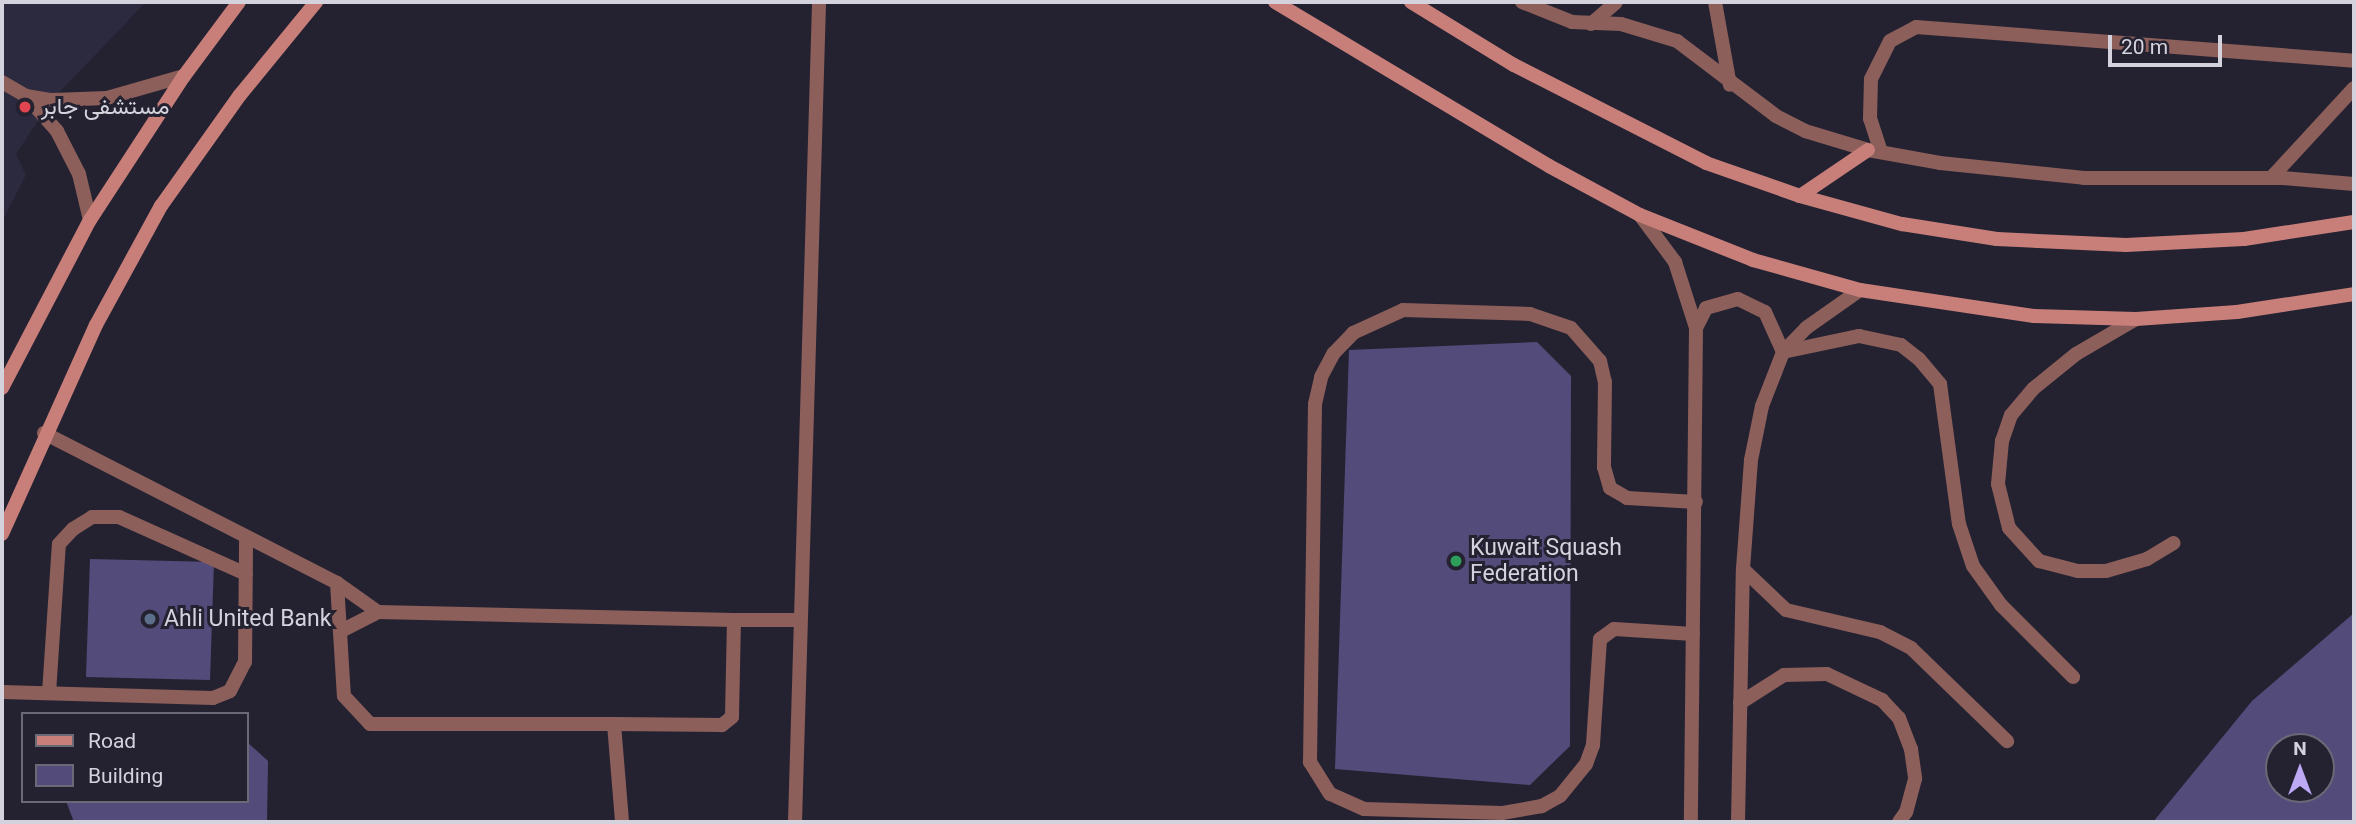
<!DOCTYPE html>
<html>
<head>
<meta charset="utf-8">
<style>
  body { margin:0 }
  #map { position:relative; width:2356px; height:824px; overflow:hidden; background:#242231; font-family:Roboto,Vazirmatn,sans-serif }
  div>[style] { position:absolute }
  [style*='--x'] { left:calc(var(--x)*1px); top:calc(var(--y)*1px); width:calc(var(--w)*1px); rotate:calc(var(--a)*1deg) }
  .built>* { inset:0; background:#2c2a3e }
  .building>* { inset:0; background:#534c7a }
  .lane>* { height:14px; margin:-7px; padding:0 7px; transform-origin:7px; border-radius:7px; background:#8c5f5b }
  .street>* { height:14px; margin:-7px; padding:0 7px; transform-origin:7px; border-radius:7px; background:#8c5f5b }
  .secondary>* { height:14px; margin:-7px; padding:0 7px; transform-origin:7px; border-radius:7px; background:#c87f7a }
  .dots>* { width:19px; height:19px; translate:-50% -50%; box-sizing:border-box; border:4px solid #242231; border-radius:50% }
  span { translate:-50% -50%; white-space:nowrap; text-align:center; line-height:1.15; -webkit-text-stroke:6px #242231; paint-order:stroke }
  .poi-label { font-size:23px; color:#d4d3dd }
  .left { translate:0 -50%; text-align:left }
  .frame { position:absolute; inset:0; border:4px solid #d4d3dd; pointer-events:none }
  .legend { position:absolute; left:21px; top:712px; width:228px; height:91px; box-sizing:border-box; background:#242231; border:2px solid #6a6976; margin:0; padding:9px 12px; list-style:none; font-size:21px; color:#d4d3dd }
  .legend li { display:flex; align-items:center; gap:14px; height:35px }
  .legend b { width:35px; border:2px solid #6a6976 }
  .north { position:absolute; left:2265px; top:733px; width:70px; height:70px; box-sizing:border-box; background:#242231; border:2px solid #6a6976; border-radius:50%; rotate:0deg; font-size:19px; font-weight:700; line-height:28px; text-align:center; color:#d4d3dd }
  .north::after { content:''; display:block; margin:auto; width:24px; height:32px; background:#bea9f4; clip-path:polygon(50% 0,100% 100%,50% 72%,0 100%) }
  .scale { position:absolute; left:2108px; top:35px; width:114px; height:32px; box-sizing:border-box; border:4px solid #d4d3dd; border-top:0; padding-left:9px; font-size:21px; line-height:24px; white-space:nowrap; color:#d4d3dd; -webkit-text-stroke:5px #242231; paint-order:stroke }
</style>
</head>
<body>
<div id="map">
  <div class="built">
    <i style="clip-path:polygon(2px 2px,146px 2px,52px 100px,16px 154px,26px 175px,2px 222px)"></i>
  </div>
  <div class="building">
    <i style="clip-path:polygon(1537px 342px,1571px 376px,1570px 746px,1530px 785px,1335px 769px,1349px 350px)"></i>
    <i style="clip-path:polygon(90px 559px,214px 562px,210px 680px,86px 677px)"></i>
    <i style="clip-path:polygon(evenodd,2354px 613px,2354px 822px,2153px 822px,2252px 701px,2354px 613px,2279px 747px,2321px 747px,2321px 789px,2279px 789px,2279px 747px)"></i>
    <i style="clip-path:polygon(247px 742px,268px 761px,267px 822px,74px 822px,66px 801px,247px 801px)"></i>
  </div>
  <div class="lane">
    <i style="--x:1522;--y:2;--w:54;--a:21.8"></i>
    <i style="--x:1572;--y:22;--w:49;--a:2.3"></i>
    <i style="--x:1621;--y:24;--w:59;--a:16.9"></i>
    <i style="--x:1677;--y:41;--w:124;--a:37.1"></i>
    <i style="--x:1776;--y:116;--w:33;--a:27"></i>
    <i style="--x:1805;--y:131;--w:66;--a:16.8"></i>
    <i style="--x:1868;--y:150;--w:73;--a:10.2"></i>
    <i style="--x:1940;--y:163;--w:145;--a:5.9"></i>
    <i style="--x:2084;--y:178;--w:199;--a:0"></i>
    <i style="--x:2283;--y:178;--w:71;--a:4.8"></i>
    <i style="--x:1715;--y:2;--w:84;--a:79.8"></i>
    <i style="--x:1591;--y:24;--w:33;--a:-41"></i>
    <i style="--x:2;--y:82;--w:28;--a:30"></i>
    <i style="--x:26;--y:96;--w:47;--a:48.5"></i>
    <i style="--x:57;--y:131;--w:48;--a:62.9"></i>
    <i style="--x:79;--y:174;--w:47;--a:76.6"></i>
    <i style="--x:26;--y:96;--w:26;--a:9"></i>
    <i style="--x:52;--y:100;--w:55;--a:-2.1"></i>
    <i style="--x:107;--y:98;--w:80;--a:-15.9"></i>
    <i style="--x:1881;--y:152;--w:35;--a:-108"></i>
    <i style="--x:1870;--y:119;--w:40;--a:-88.6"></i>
    <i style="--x:1871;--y:79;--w:42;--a:-63.4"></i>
    <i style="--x:1890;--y:41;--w:30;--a:-28"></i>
    <i style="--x:1916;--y:27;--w:439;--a:4.4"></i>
    <i style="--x:2271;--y:178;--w:122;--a:-47.3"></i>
    <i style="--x:2136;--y:319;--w:69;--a:149.7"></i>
    <i style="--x:2076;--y:354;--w:55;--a:140.9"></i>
    <i style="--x:2033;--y:389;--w:34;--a:130"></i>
    <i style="--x:2011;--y:415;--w:28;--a:109"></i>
    <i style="--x:2002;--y:441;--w:43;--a:95.3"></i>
    <i style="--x:1998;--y:484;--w:45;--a:76"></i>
    <i style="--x:2009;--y:528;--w:45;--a:47.7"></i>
    <i style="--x:2039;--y:561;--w:40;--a:14.4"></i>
    <i style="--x:2078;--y:571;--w:28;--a:0"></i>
    <i style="--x:2106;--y:571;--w:43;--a:-16.3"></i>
    <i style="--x:2147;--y:559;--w:31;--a:-31"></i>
    <i style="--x:1783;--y:352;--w:78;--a:-11.9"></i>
    <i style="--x:1859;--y:336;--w:43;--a:12.1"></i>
    <i style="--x:1901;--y:345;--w:23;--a:38"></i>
    <i style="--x:1919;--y:359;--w:33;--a:50"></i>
    <i style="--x:1940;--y:384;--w:141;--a:82.3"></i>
    <i style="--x:1959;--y:524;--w:44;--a:71.6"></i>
    <i style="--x:1973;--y:566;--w:48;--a:54.3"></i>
    <i style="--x:2001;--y:605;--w:102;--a:45"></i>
    <i style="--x:44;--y:433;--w:329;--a:27.1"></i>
    <i style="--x:337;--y:583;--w:113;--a:86.5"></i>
    <i style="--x:344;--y:696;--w:38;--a:47"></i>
    <i style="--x:370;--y:724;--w:244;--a:0"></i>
    <i style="--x:614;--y:724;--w:98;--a:85.3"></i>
    <i style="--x:1743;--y:569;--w:59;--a:43.6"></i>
    <i style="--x:1786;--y:610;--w:97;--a:13.2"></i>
    <i style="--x:1880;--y:632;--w:35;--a:27"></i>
    <i style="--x:1911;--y:648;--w:134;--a:44.1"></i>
    <i style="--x:337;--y:583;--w:50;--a:35.3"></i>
    <i style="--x:378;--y:612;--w:356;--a:1.3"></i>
    <i style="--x:734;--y:620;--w:97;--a:91.2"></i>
    <i style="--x:732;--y:717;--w:13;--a:141"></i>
    <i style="--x:722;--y:725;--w:108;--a:-179.5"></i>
    <i style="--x:734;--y:620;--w:64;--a:0"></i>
    <i style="--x:343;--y:630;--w:39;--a:-27"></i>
    <i style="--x:1693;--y:634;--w:79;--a:-176.4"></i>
    <i style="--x:1614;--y:629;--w:17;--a:144"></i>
    <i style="--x:1600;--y:639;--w:106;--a:93.8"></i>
    <i style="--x:1593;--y:745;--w:20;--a:110"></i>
    <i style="--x:1586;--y:764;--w:41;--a:129.1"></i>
    <i style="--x:1560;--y:796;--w:21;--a:151"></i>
    <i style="--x:1542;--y:806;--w:41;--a:170.1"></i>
    <i style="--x:1502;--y:813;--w:138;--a:-178.3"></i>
    <i style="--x:1364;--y:809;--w:37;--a:-156"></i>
    <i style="--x:1330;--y:794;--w:38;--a:-122"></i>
    <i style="--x:1310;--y:762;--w:358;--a:-89.2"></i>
    <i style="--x:1315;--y:404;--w:28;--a:-77"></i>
    <i style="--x:1321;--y:377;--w:27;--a:-62"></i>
    <i style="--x:1334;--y:353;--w:28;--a:-46"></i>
    <i style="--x:1353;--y:333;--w:55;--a:-24.7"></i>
    <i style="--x:1403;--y:310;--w:127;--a:1.8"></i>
    <i style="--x:1530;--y:314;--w:43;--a:18.9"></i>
    <i style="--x:1571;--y:328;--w:44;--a:48.7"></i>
    <i style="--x:1600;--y:361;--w:22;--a:77"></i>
    <i style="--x:1605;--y:382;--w:85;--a:90.7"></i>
    <i style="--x:1604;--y:467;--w:22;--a:74"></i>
    <i style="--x:1610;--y:488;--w:20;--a:30"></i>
    <i style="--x:1627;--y:498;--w:69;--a:3.3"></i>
    <i style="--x:2;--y:692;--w:211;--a:1.6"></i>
    <i style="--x:213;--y:698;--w:18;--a:-22"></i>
    <i style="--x:230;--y:691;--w:33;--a:-63"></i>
    <i style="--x:245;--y:662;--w:125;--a:-89.5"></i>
    <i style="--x:49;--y:693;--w:149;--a:-86.2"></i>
    <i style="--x:59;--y:544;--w:21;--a:-47"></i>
    <i style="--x:73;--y:529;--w:22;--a:-32"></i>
    <i style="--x:92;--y:517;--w:27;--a:0"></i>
    <i style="--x:119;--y:517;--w:139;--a:24.2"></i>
    <i style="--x:1740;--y:703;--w:52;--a:-32.5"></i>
    <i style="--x:1784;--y:675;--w:43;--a:-1.3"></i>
    <i style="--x:1827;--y:674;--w:61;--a:25.3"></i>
    <i style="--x:1882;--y:700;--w:25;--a:47"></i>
    <i style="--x:1899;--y:718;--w:33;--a:69"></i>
    <i style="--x:1911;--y:749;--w:30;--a:82"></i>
    <i style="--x:1915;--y:779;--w:34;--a:105"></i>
    <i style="--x:1906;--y:812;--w:12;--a:125"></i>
    <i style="--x:795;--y:822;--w:820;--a:-88.32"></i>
  </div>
  <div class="street">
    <i style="--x:1640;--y:215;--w:59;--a:53.3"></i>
    <i style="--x:1675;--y:262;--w:69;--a:72.3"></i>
    <i style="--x:1696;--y:328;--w:494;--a:90.6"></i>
    <i style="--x:1696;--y:328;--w:22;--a:-63"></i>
    <i style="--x:1706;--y:308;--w:33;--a:-16"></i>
    <i style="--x:1738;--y:299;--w:30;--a:26"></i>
    <i style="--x:1765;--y:312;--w:44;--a:65.8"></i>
    <i style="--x:1738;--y:822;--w:253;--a:-88.9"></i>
    <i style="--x:1743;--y:569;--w:109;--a:-85.8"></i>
    <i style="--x:1751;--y:460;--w:55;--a:-78.5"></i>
    <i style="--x:1762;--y:406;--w:58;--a:-68.7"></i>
    <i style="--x:1783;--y:352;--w:33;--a:-46"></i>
    <i style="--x:1806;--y:328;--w:66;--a:-35.1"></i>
  </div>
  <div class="secondary">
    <i style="--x:1275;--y:2;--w:319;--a:30.9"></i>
    <i style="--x:1549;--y:166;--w:103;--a:28.3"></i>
    <i style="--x:1640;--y:215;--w:122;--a:21.7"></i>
    <i style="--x:1753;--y:260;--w:111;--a:15.7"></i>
    <i style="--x:1860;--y:290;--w:176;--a:8.5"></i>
    <i style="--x:2034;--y:316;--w:102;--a:1.7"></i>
    <i style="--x:2136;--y:319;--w:101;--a:-4"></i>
    <i style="--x:2237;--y:312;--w:118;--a:-8.7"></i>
    <i style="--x:1411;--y:2;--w:121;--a:31.5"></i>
    <i style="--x:1514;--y:65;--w:216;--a:27"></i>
    <i style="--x:1706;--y:163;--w:100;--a:19.3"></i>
    <i style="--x:1800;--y:196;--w:106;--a:15.4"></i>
    <i style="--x:1902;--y:224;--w:96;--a:9"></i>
    <i style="--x:1997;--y:239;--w:129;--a:2.7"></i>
    <i style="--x:2126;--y:245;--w:118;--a:-2.9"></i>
    <i style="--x:2244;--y:239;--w:111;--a:-8.8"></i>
    <i style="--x:1800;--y:196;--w:82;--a:-34.1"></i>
    <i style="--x:2;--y:388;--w:190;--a:-62.4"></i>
    <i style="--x:90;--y:220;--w:172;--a:-56.9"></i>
    <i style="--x:184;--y:76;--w:92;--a:-53.4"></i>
    <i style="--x:2;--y:534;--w:229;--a:-65.8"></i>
    <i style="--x:96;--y:325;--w:136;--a:-61.4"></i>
    <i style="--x:161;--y:206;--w:136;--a:-54.6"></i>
    <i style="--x:240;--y:95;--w:120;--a:-50.7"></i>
  </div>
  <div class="dots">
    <i style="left:25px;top:107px;background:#e0444e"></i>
    <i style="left:1456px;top:561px;background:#2e9e5b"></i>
    <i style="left:150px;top:619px;background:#5c6f8a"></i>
  </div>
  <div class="poi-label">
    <span class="left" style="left:41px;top:107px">مستشفى جابر</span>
    <span class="left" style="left:1470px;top:561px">Kuwait Squash<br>Federation</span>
    <span class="left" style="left:164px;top:619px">Ahli United Bank</span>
  </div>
  <div class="frame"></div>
  <ul class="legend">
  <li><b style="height:9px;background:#c87f7a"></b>Road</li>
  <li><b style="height:19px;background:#534c7a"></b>Building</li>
  </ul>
  <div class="north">N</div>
  <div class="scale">20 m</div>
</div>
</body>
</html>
